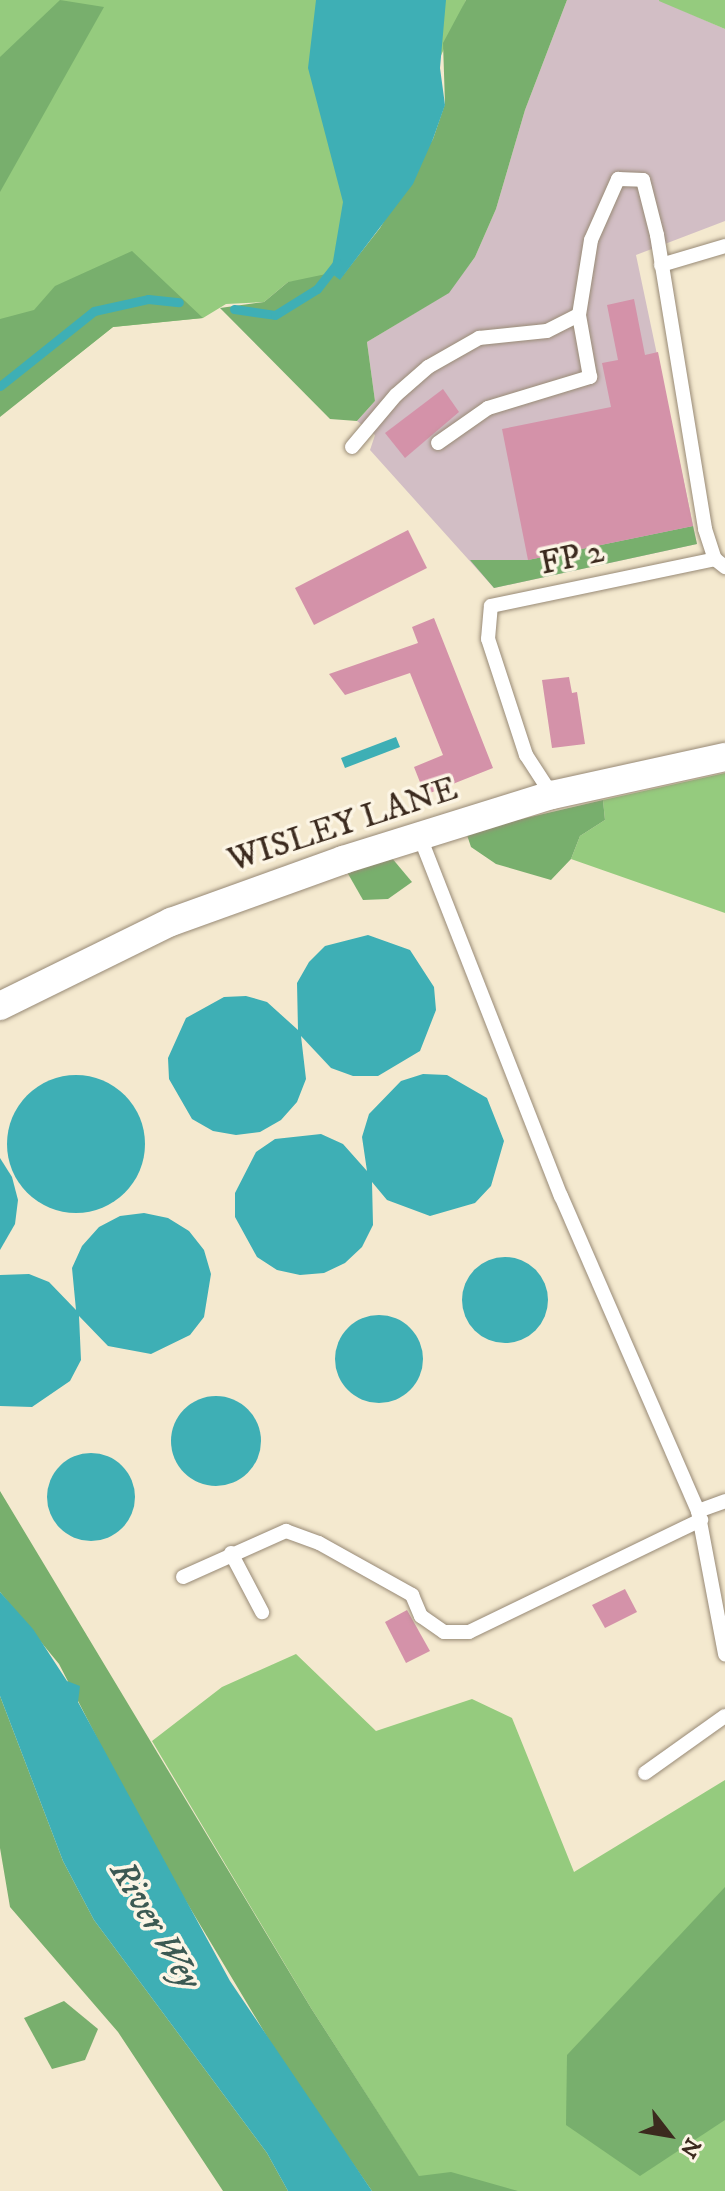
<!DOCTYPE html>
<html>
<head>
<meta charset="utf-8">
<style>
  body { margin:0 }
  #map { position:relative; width:725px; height:2191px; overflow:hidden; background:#f4e9cf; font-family:"IM FELL DW Pica",serif }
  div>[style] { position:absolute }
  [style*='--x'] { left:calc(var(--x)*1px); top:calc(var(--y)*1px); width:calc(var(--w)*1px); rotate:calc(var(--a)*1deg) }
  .industrial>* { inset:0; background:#d2bec5 }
  .green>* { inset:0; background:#95cb7e }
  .forest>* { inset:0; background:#78af6d }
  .water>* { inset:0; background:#3eafb5 }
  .round { border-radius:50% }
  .stream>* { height:9px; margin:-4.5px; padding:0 4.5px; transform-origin:4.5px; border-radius:4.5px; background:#3eafb5 }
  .building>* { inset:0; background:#d492a9 }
  .roads { filter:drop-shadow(0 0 2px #988a76) drop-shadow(0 0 2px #988a76) }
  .lane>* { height:14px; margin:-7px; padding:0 7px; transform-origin:7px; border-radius:7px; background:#fff }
  .street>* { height:28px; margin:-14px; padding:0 14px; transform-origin:14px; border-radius:14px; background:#fff }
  span { translate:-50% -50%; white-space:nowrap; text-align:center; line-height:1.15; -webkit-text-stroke:7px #fcf5e5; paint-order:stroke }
  .street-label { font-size:34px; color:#3b2a1e }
  .water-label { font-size:36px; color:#3c5953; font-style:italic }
  .north { position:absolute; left:629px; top:2095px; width:80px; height:80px; -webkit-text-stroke:6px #fcf5e5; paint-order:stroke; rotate:121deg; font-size:22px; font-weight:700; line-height:32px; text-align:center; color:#3b2a1e }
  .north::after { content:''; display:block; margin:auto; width:28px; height:36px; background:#3b2a1e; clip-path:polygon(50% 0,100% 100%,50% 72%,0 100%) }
</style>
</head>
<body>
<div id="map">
  <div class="industrial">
    <i style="clip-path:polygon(567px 0,659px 0,725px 29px,725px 221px,636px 255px,697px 544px,494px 588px,370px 450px,375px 435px,357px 421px,375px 401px,367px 342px,448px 293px,475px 257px,496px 209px,525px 110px)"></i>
  </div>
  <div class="green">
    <i style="clip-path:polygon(0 0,466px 0,340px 280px,288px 282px,264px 302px,226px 304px,203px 318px,113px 327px,21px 400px,0 391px)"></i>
    <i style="clip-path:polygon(659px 0,725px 0,725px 29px,659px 1px)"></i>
    <i style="clip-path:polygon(725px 773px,725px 913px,571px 859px,580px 836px,605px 820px,603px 800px)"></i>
    <i style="clip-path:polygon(296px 1654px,376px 1731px,472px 1699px,512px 1718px,574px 1872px,725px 1780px,725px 2191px,428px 2191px,311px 2008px,152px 1741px,222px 1687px)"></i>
  </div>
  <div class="forest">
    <i style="clip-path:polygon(60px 0,104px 7px,0 192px,0 57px)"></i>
    <i style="clip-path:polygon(466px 0,567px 0,525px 110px,496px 209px,475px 257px,449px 293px,367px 342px,375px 401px,357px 421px,330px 419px,220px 308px,264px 302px,288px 282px,331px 273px,340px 279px,380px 228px,433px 139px,445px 104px,443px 43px)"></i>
    <i style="clip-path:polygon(132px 251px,203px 318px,113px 327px,0 417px,0 319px,34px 310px,55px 286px)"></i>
    <i style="clip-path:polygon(693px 526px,697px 544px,494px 588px,470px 560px,528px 560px)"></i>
    <i style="clip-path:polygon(603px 800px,605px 820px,580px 836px,571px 859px,551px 880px,496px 864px,471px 847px,466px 832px)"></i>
    <i style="clip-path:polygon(391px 857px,412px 882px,388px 899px,363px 900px,347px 872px)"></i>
    <i style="clip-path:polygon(0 1491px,311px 2008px,419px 2176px,451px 2172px,518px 2191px,372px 2191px,284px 2065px,150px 1841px,59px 1664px,0 1592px)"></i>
    <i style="clip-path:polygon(0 1696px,63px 1861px,94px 1920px,267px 2153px,288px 2191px,223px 2191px,118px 2032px,10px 1907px,0 1848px)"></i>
    <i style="clip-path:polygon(725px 1887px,725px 2120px,640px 2176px,566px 2125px,567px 2055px)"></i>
    <i style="clip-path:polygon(64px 2001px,98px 2029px,85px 2060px,52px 2069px,24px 2018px)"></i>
  </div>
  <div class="water">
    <i style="clip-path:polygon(316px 0,446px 0,440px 68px,445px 105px,433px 139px,413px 184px,340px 280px,331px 273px,343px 202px,308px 68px)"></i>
    <i style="clip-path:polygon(396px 737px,400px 747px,345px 768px,341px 758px)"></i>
    <i style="clip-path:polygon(368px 935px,410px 950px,434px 987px,436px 1010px,420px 1051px,378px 1076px,353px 1076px,331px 1068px,301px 1036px,306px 1079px,297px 1102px,281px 1120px,260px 1132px,236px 1135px,213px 1131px,192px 1119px,169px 1079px,168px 1058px,186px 1018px,224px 997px,246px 996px,267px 1002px,298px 1030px,297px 983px,309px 962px,325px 946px)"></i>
    <i style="clip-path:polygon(423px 1074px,447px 1075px,487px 1098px,504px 1141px,491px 1186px,475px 1203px,430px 1216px,387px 1200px,372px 1182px,373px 1225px,362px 1247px,345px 1263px,324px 1273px,300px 1275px,277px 1270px,257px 1257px,235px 1217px,235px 1193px,256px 1152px,275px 1139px,321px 1134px,343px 1144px,367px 1171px,362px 1137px,369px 1114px,401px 1081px)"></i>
    <i class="round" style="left:7px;top:1075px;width:138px;height:138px"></i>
    <i style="clip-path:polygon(0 1158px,12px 1177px,18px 1200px,15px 1224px,0 1250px)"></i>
    <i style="clip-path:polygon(144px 1213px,168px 1218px,189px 1231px,204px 1250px,211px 1274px,204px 1317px,190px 1335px,151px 1354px,108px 1346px,79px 1316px,81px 1360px,70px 1381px,32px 1407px,0 1406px,0 1275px,29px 1274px,49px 1282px,76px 1310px,72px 1268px,82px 1246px,99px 1227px,120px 1216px)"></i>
    <i class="round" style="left:462px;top:1257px;width:86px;height:86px"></i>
    <i class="round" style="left:335px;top:1315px;width:88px;height:88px"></i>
    <i class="round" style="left:171px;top:1396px;width:90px;height:90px"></i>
    <i class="round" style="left:47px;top:1453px;width:88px;height:88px"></i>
    <i style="clip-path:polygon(0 1592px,33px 1629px,67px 1681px,80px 1686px,78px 1702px,230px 1981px,372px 2191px,288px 2191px,267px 2153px,94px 1920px,63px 1861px,0 1696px)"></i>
  </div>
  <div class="stream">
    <i style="--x:234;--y:309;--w:41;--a:8.3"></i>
    <i style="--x:275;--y:315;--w:49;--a:-31.8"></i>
    <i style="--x:317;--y:289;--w:33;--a:-52"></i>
    <i style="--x:0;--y:386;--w:120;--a:-38.6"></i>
    <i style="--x:94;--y:311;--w:55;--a:-12.5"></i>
    <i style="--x:148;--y:299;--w:31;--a:6"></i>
  </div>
  <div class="building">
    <i style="clip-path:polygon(634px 299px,645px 355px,658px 352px,693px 526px,528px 560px,502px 429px,611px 407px,602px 363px,618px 360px,607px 305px)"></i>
    <i style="clip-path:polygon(443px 389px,459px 412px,405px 458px,385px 433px)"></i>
    <i style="clip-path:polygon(408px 530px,427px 568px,314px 625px,295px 588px)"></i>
    <i style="clip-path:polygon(434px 618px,493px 768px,425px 795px,414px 767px,443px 755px,410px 673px,345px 695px,329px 674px,418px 643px,412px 627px)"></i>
    <i style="clip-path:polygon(569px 677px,572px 693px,577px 692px,585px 744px,552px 748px,542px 680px)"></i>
    <i style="clip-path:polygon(625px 1589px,637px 1612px,605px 1628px,592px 1605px)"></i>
    <i style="clip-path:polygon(407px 1610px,430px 1651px,406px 1663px,385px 1622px)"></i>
  </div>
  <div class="roads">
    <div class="lane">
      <i style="--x:661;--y:265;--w:67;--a:-16.5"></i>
      <i style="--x:438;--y:443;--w:61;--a:-35"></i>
      <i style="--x:488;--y:408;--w:107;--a:-16.9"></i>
      <i style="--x:590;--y:377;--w:63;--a:-100.1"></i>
      <i style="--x:352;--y:447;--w:68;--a:-49.8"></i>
      <i style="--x:396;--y:395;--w:43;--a:-41.2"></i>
      <i style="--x:428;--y:367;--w:59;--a:-29.6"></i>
      <i style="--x:479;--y:338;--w:68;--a:-5.9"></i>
      <i style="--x:547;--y:331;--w:36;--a:-27"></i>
      <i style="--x:579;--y:315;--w:76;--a:-80.9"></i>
      <i style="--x:591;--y:240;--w:67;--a:-66.1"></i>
      <i style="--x:618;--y:179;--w:25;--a:2"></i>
      <i style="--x:643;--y:180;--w:57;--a:75.7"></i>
      <i style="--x:657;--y:235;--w:298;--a:80.7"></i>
      <i style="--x:705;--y:529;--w:32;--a:72"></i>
      <i style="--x:715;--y:559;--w:13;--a:39"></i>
      <i style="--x:552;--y:795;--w:48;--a:-123"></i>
      <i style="--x:526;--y:755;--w:122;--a:-108.1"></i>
      <i style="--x:488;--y:639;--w:33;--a:-85"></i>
      <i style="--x:491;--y:606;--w:229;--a:-11.8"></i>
      <i style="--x:420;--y:837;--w:386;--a:68.6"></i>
      <i style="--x:561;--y:1196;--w:344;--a:66.5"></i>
      <i style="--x:698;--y:1511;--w:146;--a:79.3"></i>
      <i style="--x:698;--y:1511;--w:29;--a:-20"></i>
      <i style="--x:231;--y:1553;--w:67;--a:62.3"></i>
      <i style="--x:183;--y:1577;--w:113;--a:-24.1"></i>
      <i style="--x:286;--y:1531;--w:35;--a:20"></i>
      <i style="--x:319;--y:1543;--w:107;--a:29.2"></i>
      <i style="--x:412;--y:1595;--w:23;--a:67"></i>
      <i style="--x:421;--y:1616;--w:28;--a:35"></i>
      <i style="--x:444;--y:1632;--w:25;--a:0"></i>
      <i style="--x:469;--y:1632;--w:258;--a:-25.8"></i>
      <i style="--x:645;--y:1773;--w:98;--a:-35.5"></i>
    </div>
    <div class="street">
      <i style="--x:0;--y:1006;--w:191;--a:-26.2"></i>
      <i style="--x:171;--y:922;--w:183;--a:-19.8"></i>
      <i style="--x:343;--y:860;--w:219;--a:-17.3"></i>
      <i style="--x:552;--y:795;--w:177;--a:-12.4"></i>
    </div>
  </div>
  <div class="street-label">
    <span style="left:572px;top:558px;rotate:-12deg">FP 2</span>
    <span style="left:343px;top:825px;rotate:-18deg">WISLEY LANE</span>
  </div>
  <div class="water-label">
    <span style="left:155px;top:1925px;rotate:59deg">River Wey</span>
  </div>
  <div class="north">N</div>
</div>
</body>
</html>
